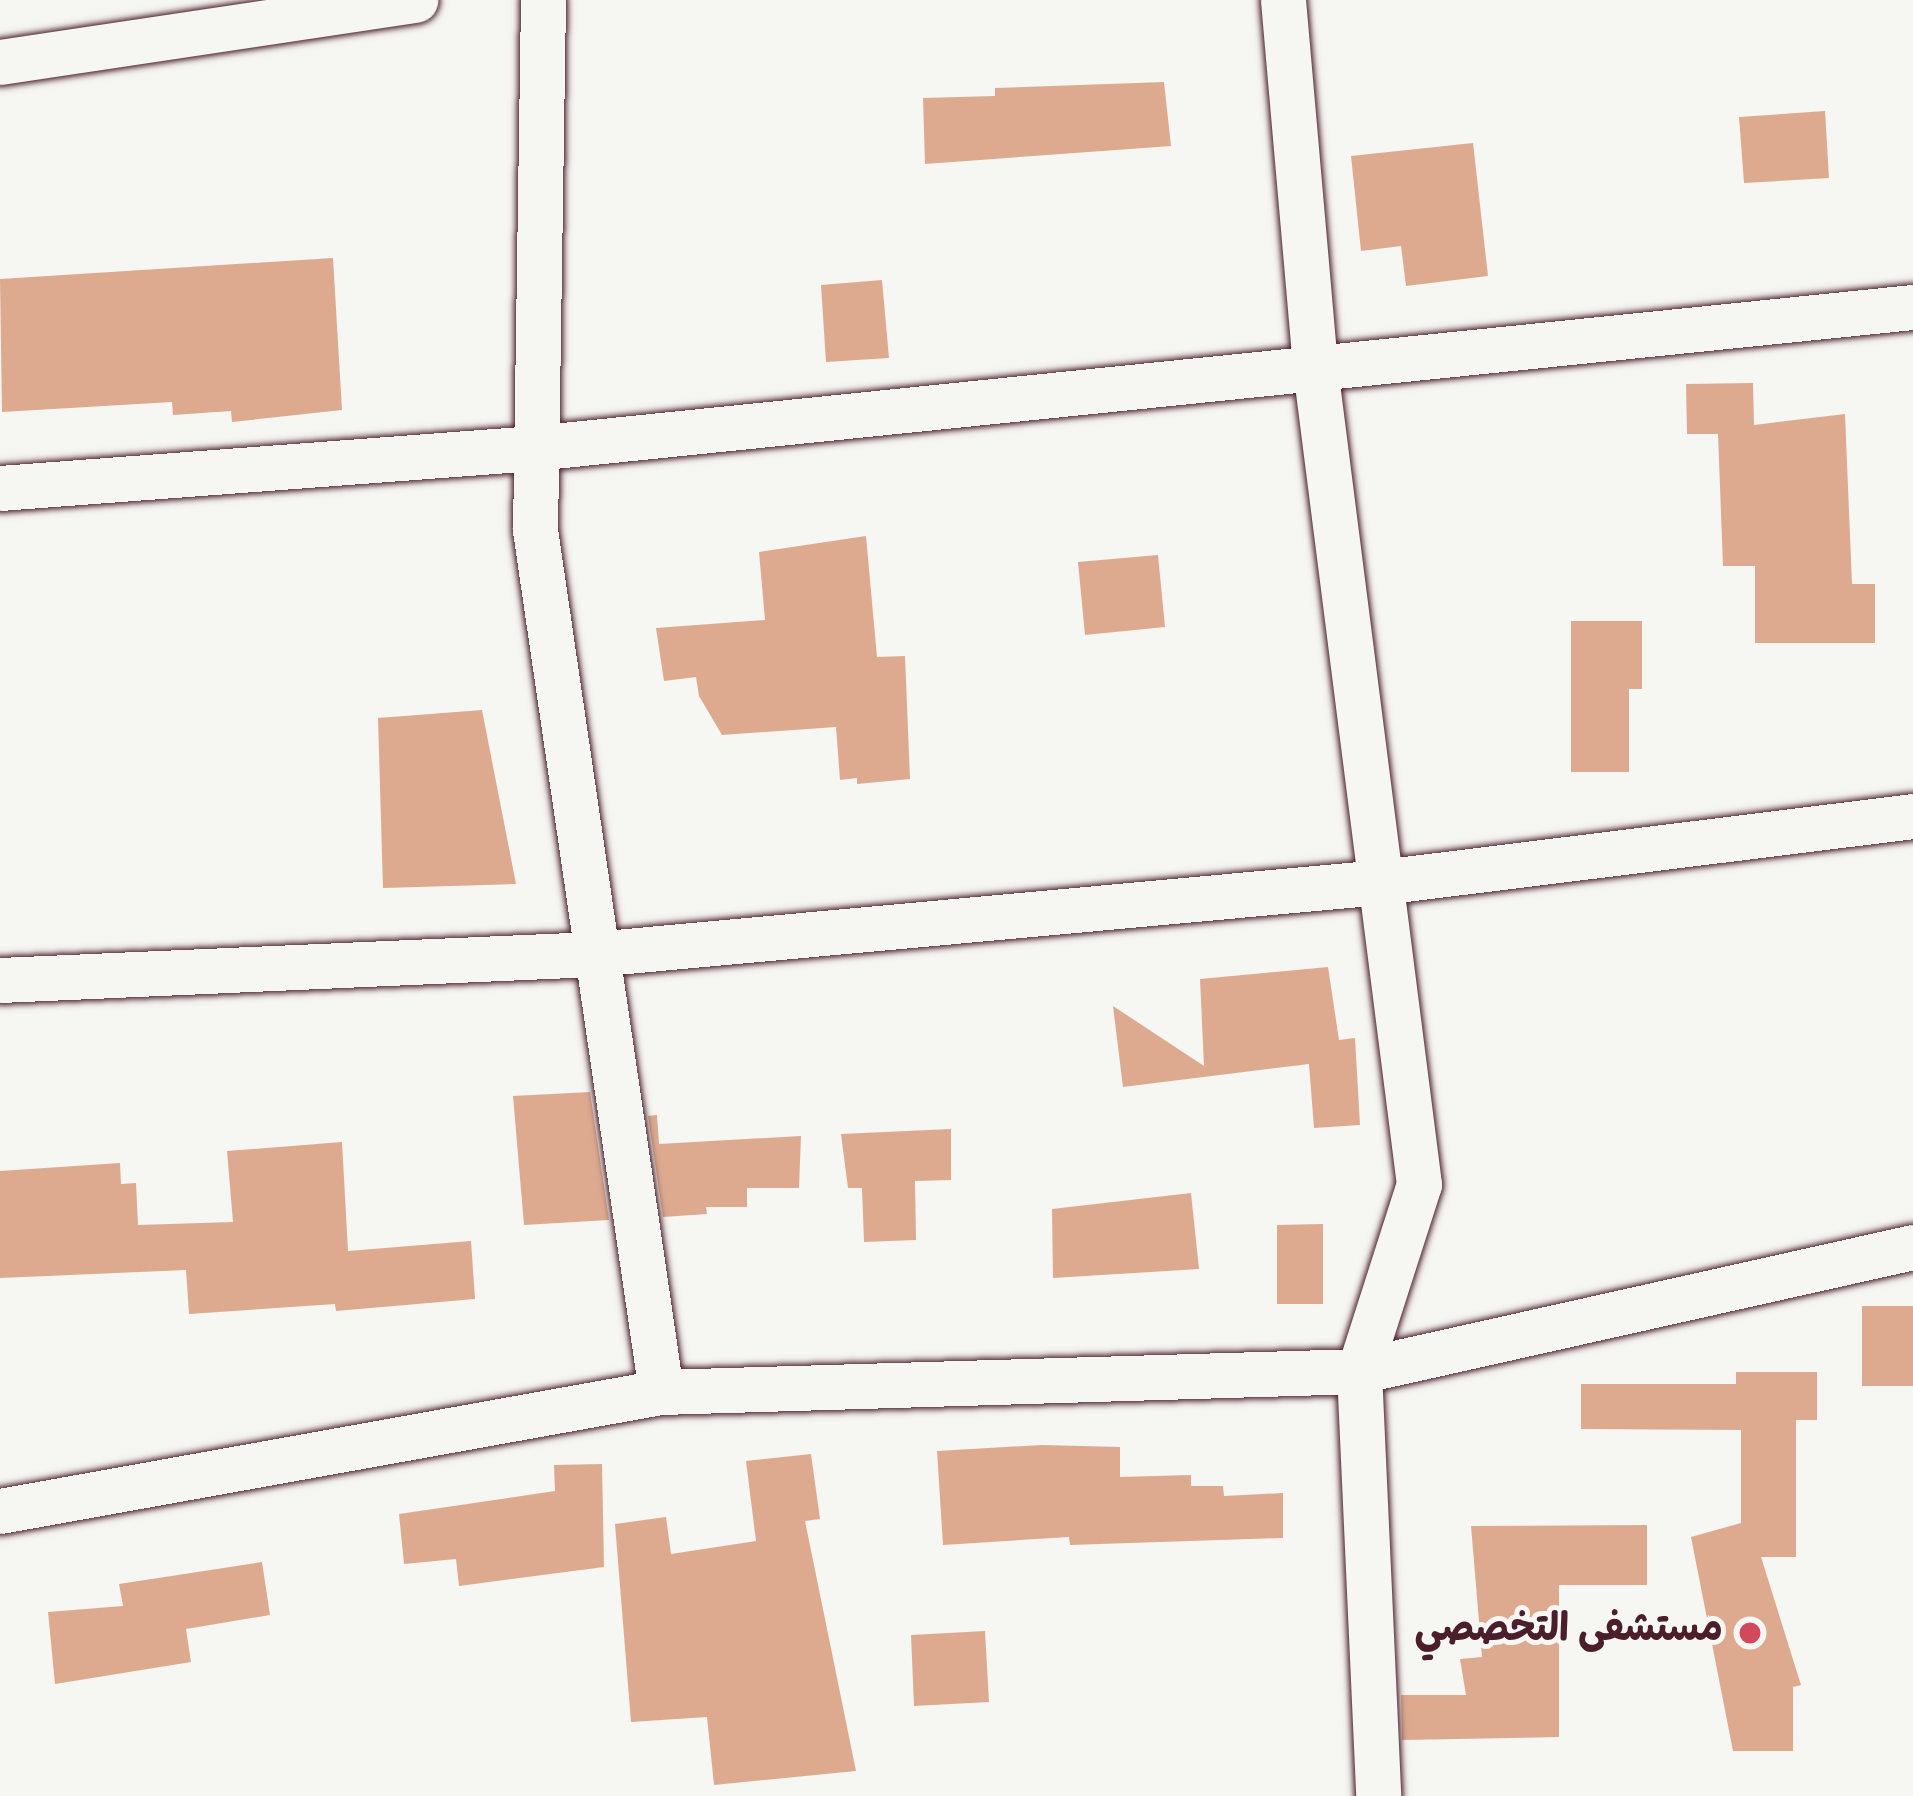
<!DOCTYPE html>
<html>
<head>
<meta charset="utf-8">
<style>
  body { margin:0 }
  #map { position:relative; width:1913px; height:1796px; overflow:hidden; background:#f6f6f2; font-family:Dekko,"Playpen Sans Arabic",sans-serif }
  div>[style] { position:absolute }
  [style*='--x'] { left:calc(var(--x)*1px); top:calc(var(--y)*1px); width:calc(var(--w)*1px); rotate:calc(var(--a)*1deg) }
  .building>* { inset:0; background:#ddaa90 }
  .roads { filter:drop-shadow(0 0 3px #4a1f2b) drop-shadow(0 0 3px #4a1f2b) }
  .street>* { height:45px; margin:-22.5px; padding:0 22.5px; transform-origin:22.5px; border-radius:22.5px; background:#f6f6f2 }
  .dots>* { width:33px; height:33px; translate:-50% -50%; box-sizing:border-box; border:6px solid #f6f6f2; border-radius:50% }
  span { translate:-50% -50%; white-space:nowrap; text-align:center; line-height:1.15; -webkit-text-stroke:10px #f6f6f2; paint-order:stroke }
  .poi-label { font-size:39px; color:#4a1f2b; font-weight:700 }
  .right { translate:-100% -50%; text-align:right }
</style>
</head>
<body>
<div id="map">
  <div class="building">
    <i style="clip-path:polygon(1164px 82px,1171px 146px,925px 164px,923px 98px,995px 96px,995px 88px)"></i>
    <i style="clip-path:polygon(1825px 111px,1829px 178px,1744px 183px,1739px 117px)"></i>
    <i style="clip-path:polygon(1473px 143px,1488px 276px,1406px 286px,1401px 246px,1361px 251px,1351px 156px)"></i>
    <i style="clip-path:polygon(333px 258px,342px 410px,232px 422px,231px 411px,173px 415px,172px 402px,2px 412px,0 279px)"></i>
    <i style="clip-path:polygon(882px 280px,889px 358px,826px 362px,821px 285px)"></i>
    <i style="clip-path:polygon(1753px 383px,1754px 425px,1845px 414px,1852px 584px,1875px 584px,1875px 643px,1755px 643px,1755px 566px,1723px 566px,1718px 434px,1687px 434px,1686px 384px)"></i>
    <i style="clip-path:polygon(866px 536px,877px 657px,905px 656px,910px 779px,857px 784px,857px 778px,840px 780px,836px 727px,722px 735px,699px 696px,696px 677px,664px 681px,656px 628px,765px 620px,759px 552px)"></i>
    <i style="clip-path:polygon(1158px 555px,1165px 627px,1085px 635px,1078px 562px)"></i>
    <i style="clip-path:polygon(1571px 621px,1642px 621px,1642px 689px,1629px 689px,1629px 772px,1571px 772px)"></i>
    <i style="clip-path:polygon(482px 710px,516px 884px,383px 888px,378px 718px)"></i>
    <i style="clip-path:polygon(1328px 967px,1339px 1040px,1355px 1038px,1360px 1125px,1314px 1128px,1309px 1064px,1123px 1087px,1113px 1006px,1204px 1066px,1200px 979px)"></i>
    <i style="clip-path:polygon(590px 1092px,609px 1220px,524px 1225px,513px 1096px)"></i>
    <i style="clip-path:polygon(657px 1115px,659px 1144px,801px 1136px,799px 1188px,747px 1188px,747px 1207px,706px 1207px,707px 1214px,663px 1217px,648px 1116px)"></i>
    <i style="clip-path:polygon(951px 1129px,951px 1180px,915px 1181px,916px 1240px,864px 1242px,862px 1188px,848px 1188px,841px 1134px)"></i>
    <i style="clip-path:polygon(342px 1142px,348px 1251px,471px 1241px,475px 1299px,336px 1311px,335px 1304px,189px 1314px,186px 1270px,0 1278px,0 1171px,120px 1163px,121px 1184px,136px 1183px,138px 1225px,233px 1222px,227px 1151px)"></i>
    <i style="clip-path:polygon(1191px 1193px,1199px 1269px,1053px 1278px,1052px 1209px)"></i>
    <i style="clip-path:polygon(1323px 1224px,1323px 1304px,1277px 1304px,1277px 1225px)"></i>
    <i style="clip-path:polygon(1862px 1306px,1913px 1306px,1913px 1386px,1862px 1386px)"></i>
    <i style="clip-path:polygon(1736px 1372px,1817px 1372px,1817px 1420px,1796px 1420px,1796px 1557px,1761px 1557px,1801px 1685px,1793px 1687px,1793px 1751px,1733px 1751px,1691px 1537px,1741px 1523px,1741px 1430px,1581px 1429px,1581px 1384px,1736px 1384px)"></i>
    <i style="clip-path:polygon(1042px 1445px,1120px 1447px,1120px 1477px,1191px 1475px,1191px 1486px,1223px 1486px,1224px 1496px,1283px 1493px,1283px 1538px,1070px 1545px,1069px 1537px,943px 1545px,937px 1451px)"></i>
    <i style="clip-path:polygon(811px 1454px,820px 1519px,805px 1521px,856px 1771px,714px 1785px,707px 1717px,631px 1722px,615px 1524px,666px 1517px,671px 1554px,756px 1541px,746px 1461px)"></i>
    <i style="clip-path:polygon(602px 1464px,604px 1567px,459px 1586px,456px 1559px,404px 1564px,399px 1514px,555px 1491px,554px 1465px)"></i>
    <i style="clip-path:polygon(1647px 1525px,1647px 1585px,1559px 1585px,1559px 1737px,1402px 1740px,1401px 1695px,1466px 1695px,1460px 1659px,1482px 1657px,1471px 1526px)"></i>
    <i style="clip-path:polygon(262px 1562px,270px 1615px,186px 1629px,191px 1662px,55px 1684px,48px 1612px,123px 1606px,119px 1584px)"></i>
    <i style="clip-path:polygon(985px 1631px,989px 1702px,914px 1706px,911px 1635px)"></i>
  </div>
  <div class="roads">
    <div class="street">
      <i style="--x:543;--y:0;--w:530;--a:90.86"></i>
      <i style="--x:535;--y:530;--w:871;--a:81.68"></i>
      <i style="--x:1283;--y:0;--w:369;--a:85"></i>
      <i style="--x:1315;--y:368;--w:823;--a:82.74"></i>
      <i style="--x:1419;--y:1184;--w:196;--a:107.8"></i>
      <i style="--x:1359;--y:1371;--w:425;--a:87.4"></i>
      <i style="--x:0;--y:62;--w:420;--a:-8.5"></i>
      <i style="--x:0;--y:488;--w:535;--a:-4.28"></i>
      <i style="--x:534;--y:448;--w:1386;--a:-5.84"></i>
      <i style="--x:0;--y:980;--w:595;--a:-2.51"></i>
      <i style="--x:594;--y:954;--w:790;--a:-5.23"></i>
      <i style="--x:1381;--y:882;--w:536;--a:-7.07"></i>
      <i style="--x:0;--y:1511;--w:672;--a:-10.21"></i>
      <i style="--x:661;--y:1392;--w:698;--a:-1.72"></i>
      <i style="--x:1359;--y:1371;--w:568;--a:-12.62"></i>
    </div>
  </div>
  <div class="dots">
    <i style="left:1750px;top:1633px;background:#d1495b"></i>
  </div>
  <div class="poi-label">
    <span class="right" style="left:1723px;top:1633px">مستشفى التخصصي</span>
  </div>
</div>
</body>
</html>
